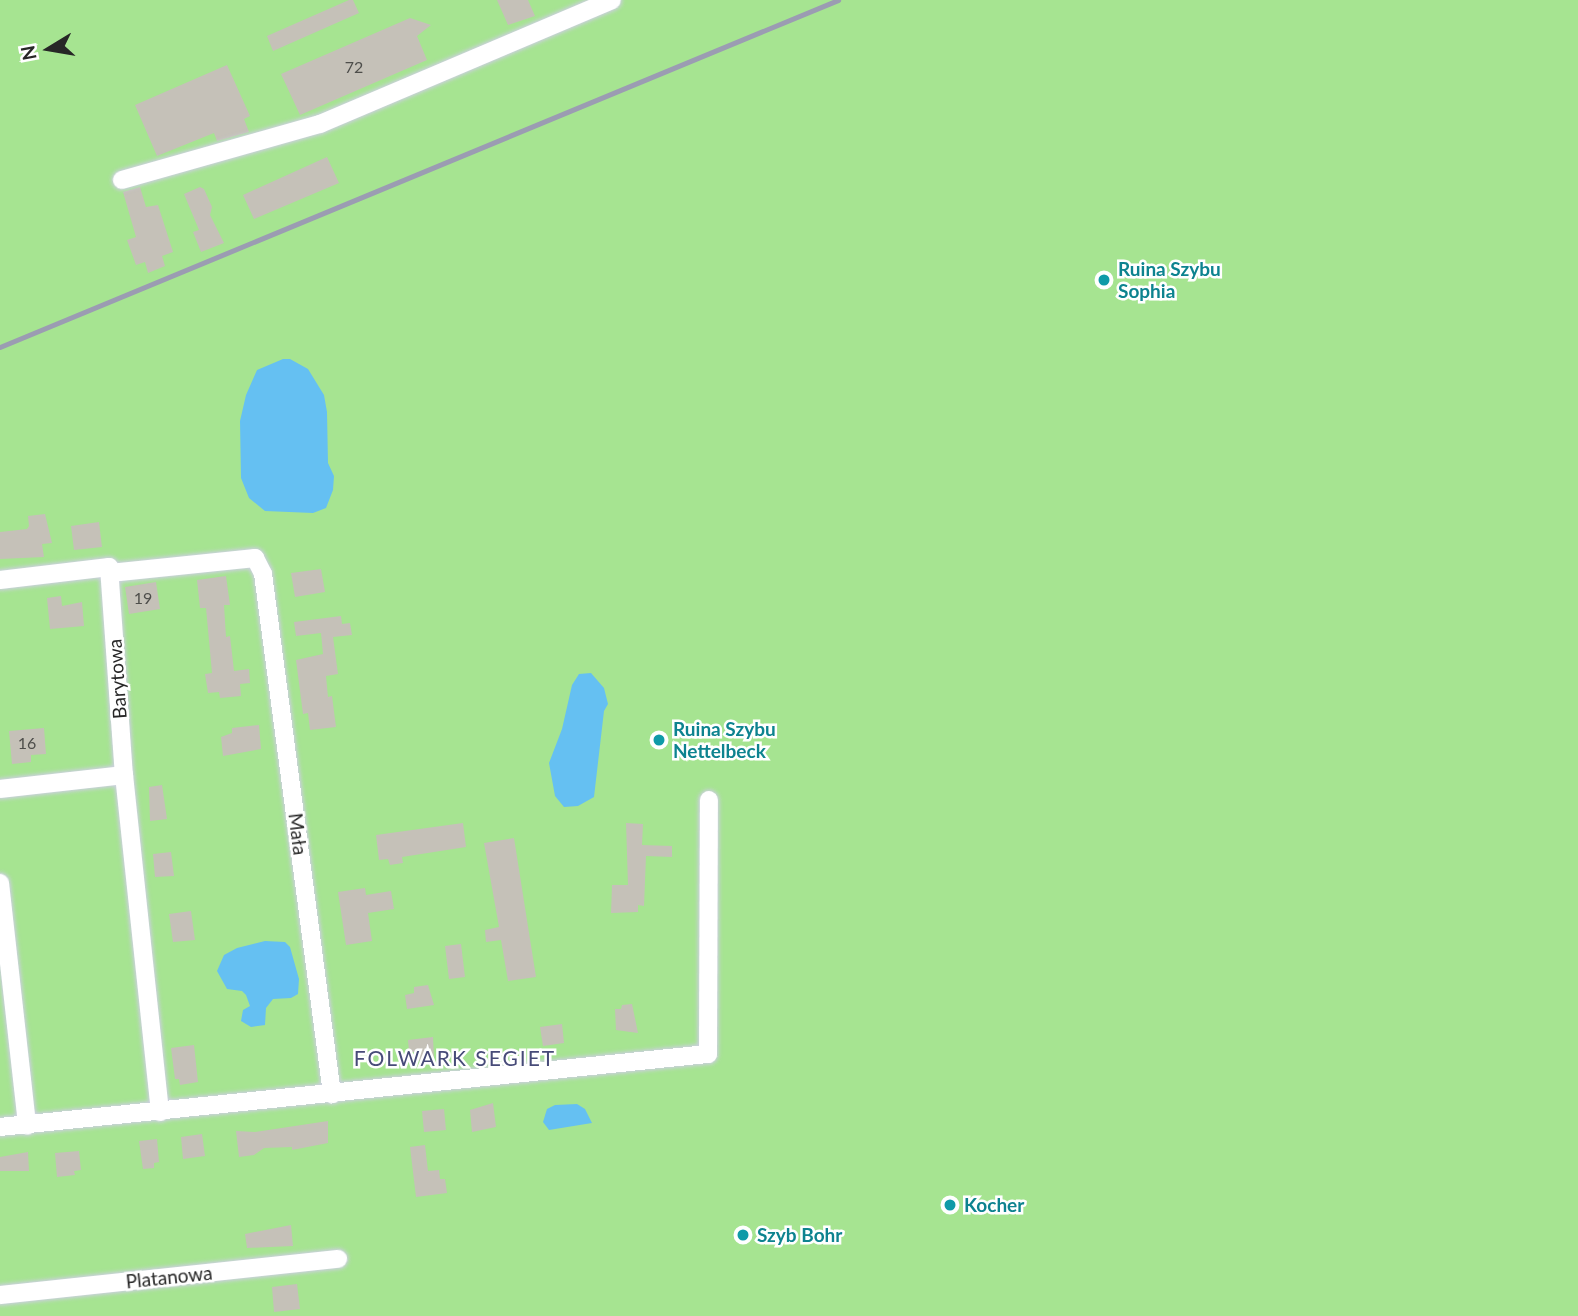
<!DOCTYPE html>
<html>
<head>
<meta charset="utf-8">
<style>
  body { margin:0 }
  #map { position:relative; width:1578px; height:1316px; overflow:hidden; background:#ebe4d7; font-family:Lato,sans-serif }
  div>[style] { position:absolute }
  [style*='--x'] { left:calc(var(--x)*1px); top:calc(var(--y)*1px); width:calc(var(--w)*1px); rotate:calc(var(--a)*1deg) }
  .green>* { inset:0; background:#a6e491 }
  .water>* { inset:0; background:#65c0f2 }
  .building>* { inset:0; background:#c5c1b8 }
  .roads { filter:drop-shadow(0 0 2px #cdcfe1) drop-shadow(0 0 2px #cdcfe1) }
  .minor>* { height:18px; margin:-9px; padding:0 9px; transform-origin:9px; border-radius:9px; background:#fff }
  .rail>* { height:4.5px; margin:-2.25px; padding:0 2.25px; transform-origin:2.25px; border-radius:2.25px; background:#9b9cb2 }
  .dots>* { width:19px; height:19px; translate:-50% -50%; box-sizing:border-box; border:4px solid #fff; border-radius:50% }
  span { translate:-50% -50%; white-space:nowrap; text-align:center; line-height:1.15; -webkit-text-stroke:5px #fff; paint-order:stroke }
  .number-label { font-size:16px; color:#4e4e4b }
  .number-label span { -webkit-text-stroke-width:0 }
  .culture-label { font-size:19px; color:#0d838f; font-weight:700 }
  .left { translate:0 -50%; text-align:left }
  .street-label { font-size:19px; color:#272727 }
  .neighbourhood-label { font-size:21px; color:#474b78; letter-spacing:2px }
  .north { position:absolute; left:14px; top:14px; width:70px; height:70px; -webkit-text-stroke:5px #fff; paint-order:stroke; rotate:259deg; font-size:19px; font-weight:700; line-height:28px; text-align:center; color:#272727 }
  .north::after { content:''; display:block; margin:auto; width:24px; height:32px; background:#272727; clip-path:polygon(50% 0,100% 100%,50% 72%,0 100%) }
</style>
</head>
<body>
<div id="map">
  <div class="green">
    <i style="clip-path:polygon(0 0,1578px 0,1578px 1316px,0 1316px)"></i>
  </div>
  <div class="water">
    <i style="clip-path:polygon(283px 359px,290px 359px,308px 369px,324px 395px,327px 412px,328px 463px,334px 476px,333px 490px,326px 508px,313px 513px,265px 511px,249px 498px,241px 478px,240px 421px,246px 395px,257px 370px)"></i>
    <i style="clip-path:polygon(591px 673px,604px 688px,608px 704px,604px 711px,594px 797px,578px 806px,564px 807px,555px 796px,549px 763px,562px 729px,572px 685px,579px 674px)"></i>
    <i style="clip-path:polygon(265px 941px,285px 942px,290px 947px,299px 979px,298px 994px,291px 998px,273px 999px,266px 1008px,265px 1025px,251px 1027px,241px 1021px,243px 1010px,250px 1006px,246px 995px,242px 991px,227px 989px,217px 971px,224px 955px,237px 948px)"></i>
    <i style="clip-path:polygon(577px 1104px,585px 1109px,592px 1123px,549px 1130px,543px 1122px,547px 1109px,555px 1105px)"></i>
  </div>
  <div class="building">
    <i style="clip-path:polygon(349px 0,353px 0,359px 13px,273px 51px,267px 36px)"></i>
    <i style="clip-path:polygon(497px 0,528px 0,535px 16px,508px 25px)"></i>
    <i style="clip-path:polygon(410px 18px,431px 25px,417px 36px,427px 60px,300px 115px,281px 74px)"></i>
    <i style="clip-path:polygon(227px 65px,250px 116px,244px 119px,249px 132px,217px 141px,214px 133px,157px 156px,135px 105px)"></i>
    <i style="clip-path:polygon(327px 157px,339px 183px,254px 219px,243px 195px)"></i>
    <i style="clip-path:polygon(140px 187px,146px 207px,158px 205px,173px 252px,162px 256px,165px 266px,148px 273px,145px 262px,136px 265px,127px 240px,136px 237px,123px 192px)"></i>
    <i style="clip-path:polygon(200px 187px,204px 189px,212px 207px,210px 215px,224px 243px,201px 252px,193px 232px,199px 230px,184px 194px)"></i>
    <i style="clip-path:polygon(45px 514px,52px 543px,42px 544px,44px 557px,0 559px,0 532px,27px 529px,29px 526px,28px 516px)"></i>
    <i style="clip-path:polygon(99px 522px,102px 547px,74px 550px,71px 526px)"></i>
    <i style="clip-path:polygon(321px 569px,325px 592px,295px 597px,291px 573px)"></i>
    <i style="clip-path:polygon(226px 576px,230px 605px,224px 605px,226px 637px,230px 636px,234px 671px,249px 669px,250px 683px,240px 684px,241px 696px,220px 698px,219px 692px,208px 693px,205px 674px,212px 673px,206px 608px,200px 608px,197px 580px)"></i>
    <i style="clip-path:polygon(156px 582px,160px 609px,129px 614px,125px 587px)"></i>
    <i style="clip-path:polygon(61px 596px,62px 606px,82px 602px,84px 626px,50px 629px,47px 598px)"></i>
    <i style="clip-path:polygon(341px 616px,342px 624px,350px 623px,352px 635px,333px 637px,338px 674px,326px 676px,328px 697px,332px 696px,336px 727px,310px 730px,308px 713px,303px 714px,296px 660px,323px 654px,321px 633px,296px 636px,294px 622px)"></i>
    <i style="clip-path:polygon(259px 725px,261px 749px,223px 756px,221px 737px,232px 733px,232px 728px)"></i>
    <i style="clip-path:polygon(44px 728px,46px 754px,31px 755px,31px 762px,12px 764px,9px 731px)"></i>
    <i style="clip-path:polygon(162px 785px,167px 819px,150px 821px,149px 787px)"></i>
    <i style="clip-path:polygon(463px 823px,466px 847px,402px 857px,403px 863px,390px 865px,388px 859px,379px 860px,376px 835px)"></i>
    <i style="clip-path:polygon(626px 823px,643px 824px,642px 845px,672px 846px,672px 857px,646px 856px,644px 906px,638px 905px,638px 912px,611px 913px,612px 885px,628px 885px)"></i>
    <i style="clip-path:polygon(514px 838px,536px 977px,508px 981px,501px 940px,486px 942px,485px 930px,499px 927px,484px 843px)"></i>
    <i style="clip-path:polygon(171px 852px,174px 876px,155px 877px,153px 854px)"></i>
    <i style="clip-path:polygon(365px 888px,366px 895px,391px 891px,394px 909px,368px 913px,372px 941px,346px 945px,338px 892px)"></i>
    <i style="clip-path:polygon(191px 911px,195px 940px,173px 942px,169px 914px)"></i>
    <i style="clip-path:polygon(461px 944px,465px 977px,449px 979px,445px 946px)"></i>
    <i style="clip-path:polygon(428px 985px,434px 1005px,407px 1009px,405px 995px,414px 993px,414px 987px)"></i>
    <i style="clip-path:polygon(632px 1004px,638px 1033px,616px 1030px,615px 1009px,621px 1009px,622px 1005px)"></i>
    <i style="clip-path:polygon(562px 1024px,564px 1043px,543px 1046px,540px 1027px)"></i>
    <i style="clip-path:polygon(433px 1037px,434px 1059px,415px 1061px,414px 1052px,409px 1052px,408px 1040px)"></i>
    <i style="clip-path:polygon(194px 1045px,198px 1082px,180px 1085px,179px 1079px,175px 1079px,171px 1048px)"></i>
    <i style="clip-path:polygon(493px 1103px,496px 1127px,472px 1132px,470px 1110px)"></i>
    <i style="clip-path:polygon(444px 1109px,446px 1130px,424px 1132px,422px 1111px)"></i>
    <i style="clip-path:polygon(328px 1121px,328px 1143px,292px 1150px,292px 1147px,264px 1148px,254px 1155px,239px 1157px,236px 1131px,255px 1132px)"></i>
    <i style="clip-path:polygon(202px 1134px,205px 1156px,183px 1159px,181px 1137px)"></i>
    <i style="clip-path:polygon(157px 1139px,159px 1162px,154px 1163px,154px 1168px,143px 1169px,139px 1141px)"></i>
    <i style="clip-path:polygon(425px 1145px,428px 1171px,439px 1170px,440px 1179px,445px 1179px,447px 1193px,416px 1197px,410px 1147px)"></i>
    <i style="clip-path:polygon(79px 1151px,81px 1170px,74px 1171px,75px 1175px,57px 1177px,55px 1153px)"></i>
    <i style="clip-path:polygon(28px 1152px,29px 1171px,0 1171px,0 1157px)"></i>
    <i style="clip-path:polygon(291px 1225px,293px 1246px,247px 1248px,245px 1234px)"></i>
    <i style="clip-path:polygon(297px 1284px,300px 1309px,274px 1312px,272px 1287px)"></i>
  </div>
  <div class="roads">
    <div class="minor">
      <i style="--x:122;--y:180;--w:206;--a:-15.8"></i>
      <i style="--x:320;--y:124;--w:317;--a:-23"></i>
      <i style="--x:110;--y:573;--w:146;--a:-5.9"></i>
      <i style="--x:255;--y:558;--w:18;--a:63"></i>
      <i style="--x:263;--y:574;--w:525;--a:82.44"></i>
      <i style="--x:0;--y:580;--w:110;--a:-6.8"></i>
      <i style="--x:109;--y:567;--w:209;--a:85.9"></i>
      <i style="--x:124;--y:775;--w:125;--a:173.6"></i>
      <i style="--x:124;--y:775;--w:339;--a:83.9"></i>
      <i style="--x:0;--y:883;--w:244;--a:83.6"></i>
      <i style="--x:0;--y:1127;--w:712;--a:-5.89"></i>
      <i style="--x:708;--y:1054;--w:254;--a:-89.8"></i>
      <i style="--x:0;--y:1295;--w:340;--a:-6.1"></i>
    </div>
  </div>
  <div class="rail">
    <i style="--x:0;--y:347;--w:907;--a:-22.49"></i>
  </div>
  <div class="dots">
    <i style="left:1104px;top:280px;background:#0f9aa8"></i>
    <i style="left:659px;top:740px;background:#0f9aa8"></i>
    <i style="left:950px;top:1205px;background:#0f9aa8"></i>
    <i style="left:743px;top:1235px;background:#0f9aa8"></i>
  </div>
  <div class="number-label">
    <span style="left:354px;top:67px">72</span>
    <span style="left:143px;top:598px">19</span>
    <span style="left:27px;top:743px">16</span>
  </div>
  <div class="culture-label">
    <span class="left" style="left:1118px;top:280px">Ruina Szybu<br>Sophia</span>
    <span class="left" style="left:673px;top:740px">Ruina Szybu<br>Nettelbeck</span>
    <span class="left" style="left:964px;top:1205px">Kocher</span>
    <span class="left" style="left:757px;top:1235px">Szyb Bohr</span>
  </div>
  <div class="street-label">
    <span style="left:117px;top:679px;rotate:-94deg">Barytowa</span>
    <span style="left:298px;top:834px;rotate:83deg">Mała</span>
    <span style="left:169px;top:1277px;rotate:-6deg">Platanowa</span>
  </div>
  <div class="neighbourhood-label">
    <span style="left:455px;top:1058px">FOLWARK SEGIET</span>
  </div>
  <div class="north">N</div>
</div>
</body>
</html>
